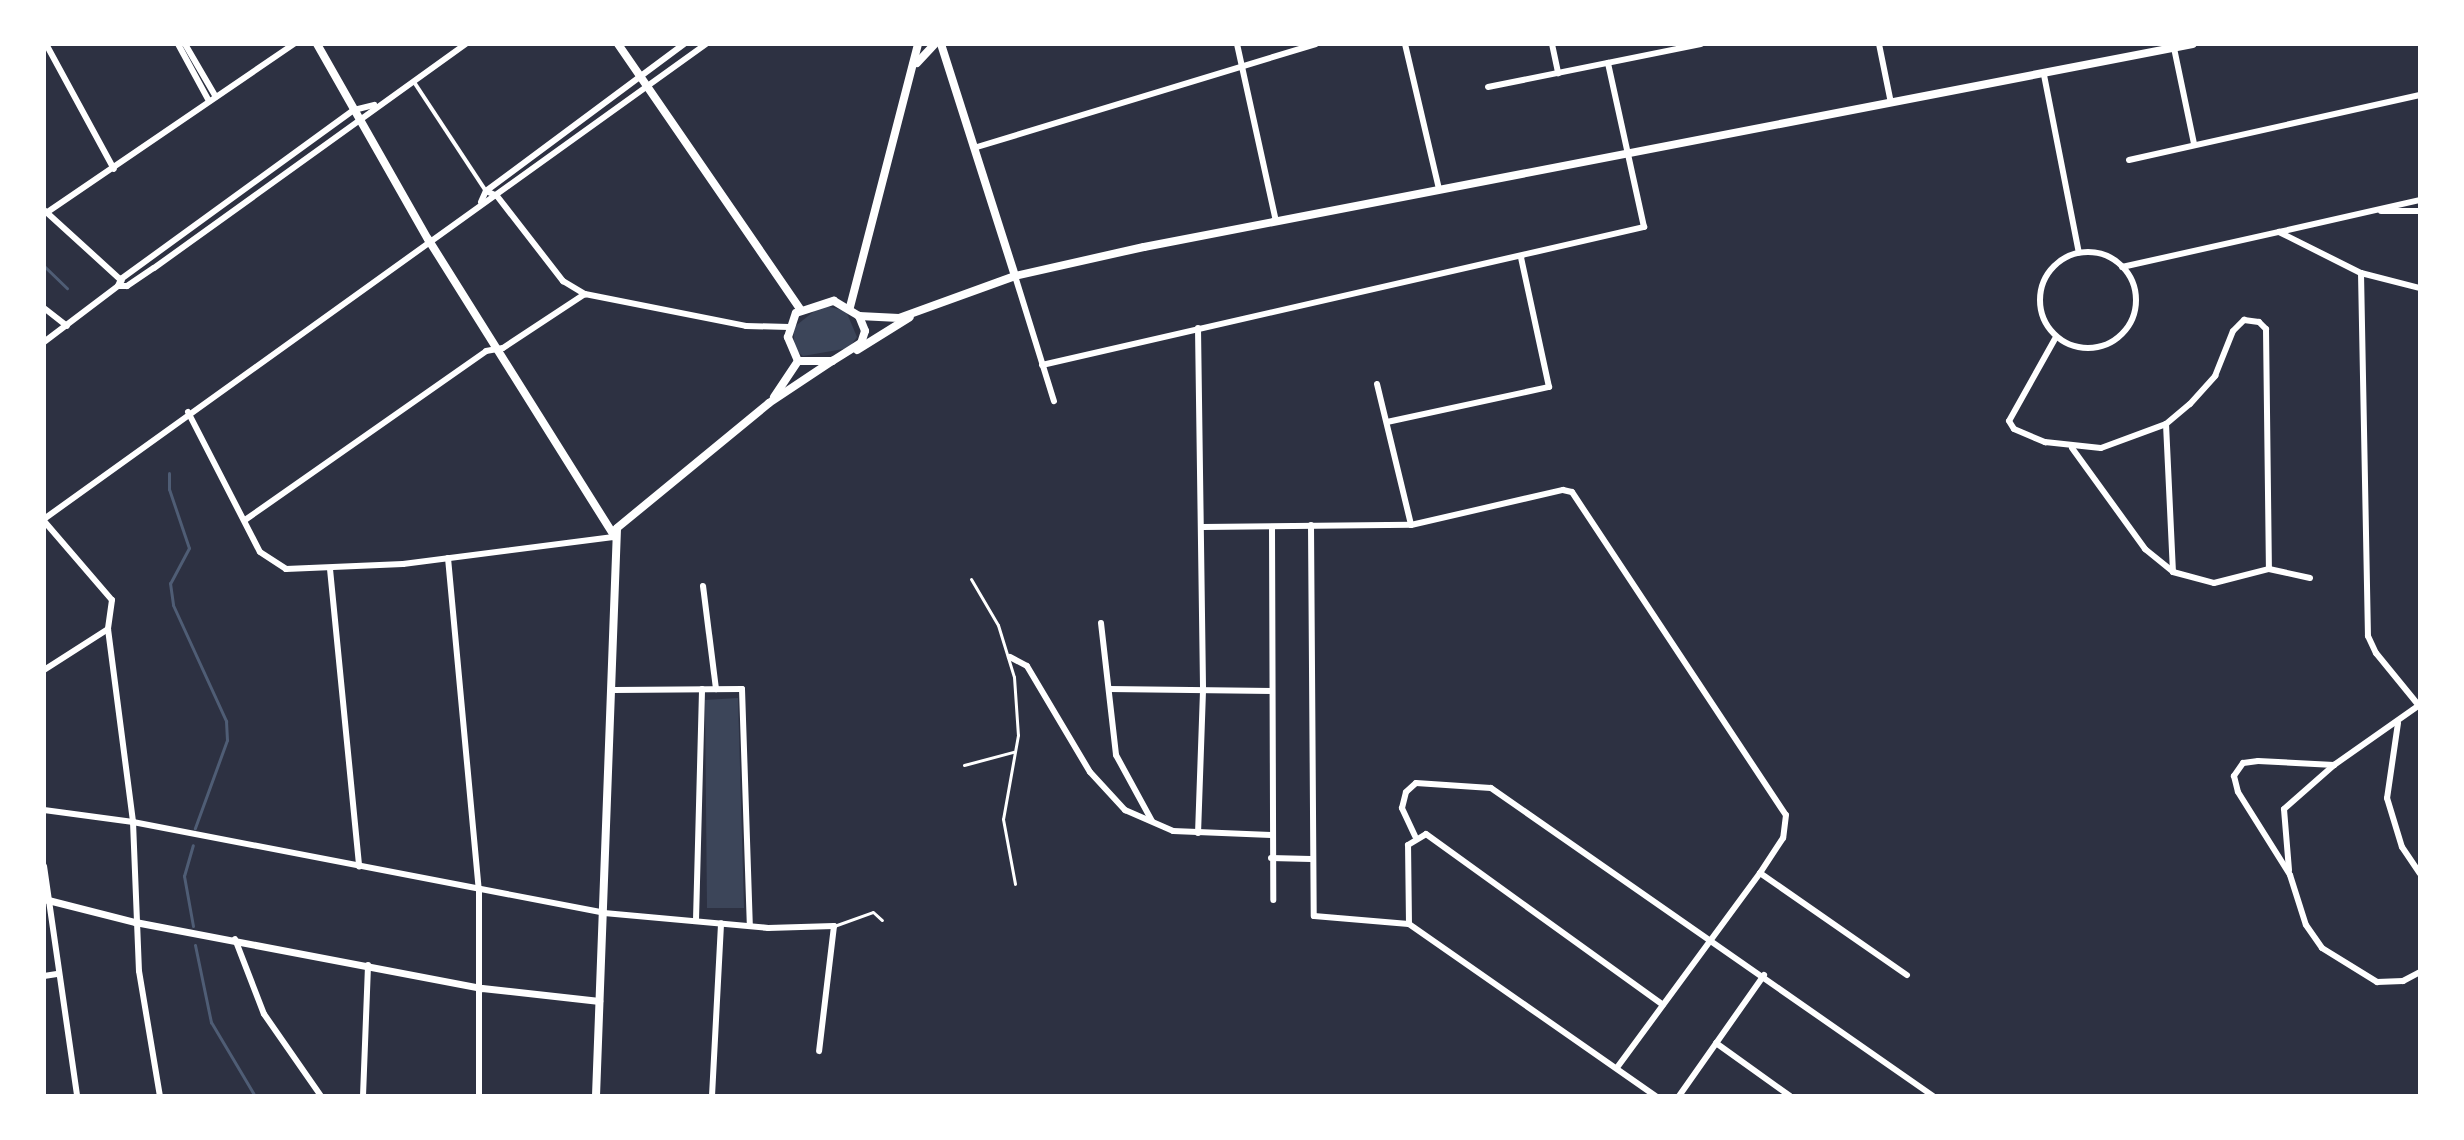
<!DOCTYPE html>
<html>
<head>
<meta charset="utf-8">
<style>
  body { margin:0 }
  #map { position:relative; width:2464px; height:1140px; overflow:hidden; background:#2d3142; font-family:Poppins,sans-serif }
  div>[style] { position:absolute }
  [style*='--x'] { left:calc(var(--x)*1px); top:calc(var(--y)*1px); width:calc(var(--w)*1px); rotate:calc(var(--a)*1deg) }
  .green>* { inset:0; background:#3c4559 }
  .stream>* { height:3px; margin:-1.5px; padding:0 1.5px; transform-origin:1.5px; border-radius:1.5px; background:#4f5d75 }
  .service>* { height:3px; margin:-1.5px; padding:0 1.5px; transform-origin:1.5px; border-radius:1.5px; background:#fff }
  .pedestrian>* { height:4px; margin:-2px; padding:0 2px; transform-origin:2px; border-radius:2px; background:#fff }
  .minor>* { height:6px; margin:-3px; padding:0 3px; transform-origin:3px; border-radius:3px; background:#fff }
  .minor>.ring { margin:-3px; padding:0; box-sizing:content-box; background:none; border:6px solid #fff; border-radius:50% }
  .tertiary>* { height:7px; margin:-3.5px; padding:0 3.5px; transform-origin:3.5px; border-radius:3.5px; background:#fff }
  .secondary>* { height:8px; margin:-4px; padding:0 4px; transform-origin:4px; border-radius:4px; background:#fff }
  span { translate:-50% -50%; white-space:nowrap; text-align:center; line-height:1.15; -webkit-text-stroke:6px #fff; paint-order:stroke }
  .frame { position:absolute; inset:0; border:46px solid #fff; pointer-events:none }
</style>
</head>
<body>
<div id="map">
  <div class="green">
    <i style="clip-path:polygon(822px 305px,846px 311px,857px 337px,849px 348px,803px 356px,795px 350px,793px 328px)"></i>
    <i style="clip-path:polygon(738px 698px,744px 908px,707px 908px,705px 700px)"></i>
  </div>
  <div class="stream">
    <i style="--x:44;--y:266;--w:32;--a:44"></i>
    <i style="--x:169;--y:473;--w:16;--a:90"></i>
    <i style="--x:169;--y:489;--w:62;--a:71.3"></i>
    <i style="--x:189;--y:548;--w:40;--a:118"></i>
    <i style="--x:170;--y:583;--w:22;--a:82"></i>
    <i style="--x:173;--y:605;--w:128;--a:65.4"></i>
    <i style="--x:226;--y:721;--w:19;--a:87"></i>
    <i style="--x:227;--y:740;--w:94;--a:110"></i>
    <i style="--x:193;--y:926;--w:51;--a:-100.2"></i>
    <i style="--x:184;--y:876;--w:32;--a:-74"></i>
    <i style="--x:195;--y:945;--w:79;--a:78.3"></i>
    <i style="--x:211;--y:1022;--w:86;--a:59.3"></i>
  </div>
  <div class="service">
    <i style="--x:971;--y:579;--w:53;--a:59.6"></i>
    <i style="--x:998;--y:625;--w:54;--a:72.9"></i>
    <i style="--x:1014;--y:677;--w:58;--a:86.1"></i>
    <i style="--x:1018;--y:735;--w:85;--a:100.1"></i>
    <i style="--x:1003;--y:819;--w:66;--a:79.5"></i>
    <i style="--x:964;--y:765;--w:51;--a:-14.9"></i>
    <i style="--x:834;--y:926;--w:41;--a:-19.7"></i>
    <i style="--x:873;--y:912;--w:12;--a:42"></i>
  </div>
  <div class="pedestrian">
    <i style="--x:414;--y:82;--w:131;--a:56.6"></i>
  </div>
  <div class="minor">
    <i style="--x:46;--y:44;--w:142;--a:61.5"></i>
    <i style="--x:178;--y:44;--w:65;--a:61.5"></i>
    <i style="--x:185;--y:44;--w:61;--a:59.7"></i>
    <i style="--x:1237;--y:44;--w:181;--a:77.6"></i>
    <i style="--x:1405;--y:44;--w:149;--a:76.8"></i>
    <i style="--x:1552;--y:44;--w:30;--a:78"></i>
    <i style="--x:1879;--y:44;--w:60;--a:78.5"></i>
    <i style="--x:2174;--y:48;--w:98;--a:78.2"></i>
    <i style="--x:2044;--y:75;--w:181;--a:78.9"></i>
    <i style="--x:1488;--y:87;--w:217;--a:-11.4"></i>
    <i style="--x:977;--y:147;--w:354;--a:-16.9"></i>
    <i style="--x:2129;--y:160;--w:298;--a:-12.6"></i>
    <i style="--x:486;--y:191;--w:12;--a:24"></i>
    <i style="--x:497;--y:196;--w:108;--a:52.2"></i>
    <i style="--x:563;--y:281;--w:26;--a:31"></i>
    <i style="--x:585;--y:294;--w:164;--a:11.2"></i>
    <i style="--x:746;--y:326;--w:43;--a:1.3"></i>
    <i style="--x:481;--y:202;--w:12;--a:-66"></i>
    <i style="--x:486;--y:191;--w:247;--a:-36.6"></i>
    <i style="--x:44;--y:210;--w:105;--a:42.3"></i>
    <i style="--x:49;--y:211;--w:297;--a:-34.3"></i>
    <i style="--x:2381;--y:211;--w:39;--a:0"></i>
    <i style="--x:2279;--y:232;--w:145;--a:-12.8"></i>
    <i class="ring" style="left:2040px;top:252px;width:90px;height:90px"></i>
    <i style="--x:2122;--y:267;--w:161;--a:-12.6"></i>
    <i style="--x:2279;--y:232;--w:92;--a:26.6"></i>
    <i style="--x:2361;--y:273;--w:61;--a:14.3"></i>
    <i style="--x:2361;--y:273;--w:363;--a:88.9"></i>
    <i style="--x:2368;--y:636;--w:19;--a:65"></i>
    <i style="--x:2376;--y:653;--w:70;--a:50.8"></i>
    <i style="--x:1015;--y:276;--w:131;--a:72.7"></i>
    <i style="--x:118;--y:286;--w:9;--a:0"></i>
    <i style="--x:127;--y:286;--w:32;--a:-34"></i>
    <i style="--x:154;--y:268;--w:384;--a:-35.7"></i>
    <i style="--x:118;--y:286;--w:8;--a:-67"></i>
    <i style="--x:121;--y:279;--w:288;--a:-36"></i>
    <i style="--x:354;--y:110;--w:21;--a:-14"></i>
    <i style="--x:44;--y:308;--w:29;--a:38"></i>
    <i style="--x:1198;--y:328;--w:363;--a:89.2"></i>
    <i style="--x:1203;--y:691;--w:142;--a:92"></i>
    <i style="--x:2056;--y:337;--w:96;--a:119.2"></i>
    <i style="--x:2009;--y:421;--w:9;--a:58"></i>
    <i style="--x:2014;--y:429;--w:34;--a:23"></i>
    <i style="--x:2045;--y:442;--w:56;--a:6.1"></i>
    <i style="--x:2101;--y:448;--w:69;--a:-20.3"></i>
    <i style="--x:2166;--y:424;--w:31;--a:-40"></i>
    <i style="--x:2190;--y:404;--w:38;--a:-48"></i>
    <i style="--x:2215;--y:376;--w:48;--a:-68.2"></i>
    <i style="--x:2233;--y:331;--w:16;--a:-45"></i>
    <i style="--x:2244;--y:320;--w:15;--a:8"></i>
    <i style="--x:2259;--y:322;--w:10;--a:45"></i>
    <i style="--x:2266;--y:329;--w:240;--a:89.3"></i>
    <i style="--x:44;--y:342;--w:93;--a:-37.1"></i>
    <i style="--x:1042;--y:365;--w:618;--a:-12.91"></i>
    <i style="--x:1644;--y:227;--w:168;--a:-102.4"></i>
    <i style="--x:1377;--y:384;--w:145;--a:76.4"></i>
    <i style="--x:188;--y:412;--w:157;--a:62.8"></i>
    <i style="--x:260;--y:552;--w:31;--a:33"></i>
    <i style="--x:286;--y:569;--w:117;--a:-2.4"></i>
    <i style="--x:403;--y:564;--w:214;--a:-7.3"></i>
    <i style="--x:1387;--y:422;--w:166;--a:-12.2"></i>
    <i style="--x:1549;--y:387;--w:133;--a:-102.2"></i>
    <i style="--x:2166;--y:424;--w:148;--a:87.3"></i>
    <i style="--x:2072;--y:448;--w:125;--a:54.1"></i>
    <i style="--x:2145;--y:549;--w:36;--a:39"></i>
    <i style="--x:2173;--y:572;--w:42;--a:15"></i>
    <i style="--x:2214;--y:583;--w:57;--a:-14.3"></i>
    <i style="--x:2269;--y:569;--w:42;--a:12.4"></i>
    <i style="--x:44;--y:519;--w:815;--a:-35.66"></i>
    <i style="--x:245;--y:520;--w:294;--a:-35"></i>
    <i style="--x:486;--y:351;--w:17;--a:-10"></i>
    <i style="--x:503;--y:348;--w:98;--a:-33.4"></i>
    <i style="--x:44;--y:521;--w:104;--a:49.3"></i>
    <i style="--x:112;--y:600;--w:29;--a:98"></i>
    <i style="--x:108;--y:629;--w:195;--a:82.6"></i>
    <i style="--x:133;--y:822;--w:149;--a:87.7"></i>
    <i style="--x:139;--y:971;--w:127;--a:80.5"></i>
    <i style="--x:1311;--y:525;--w:391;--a:89.6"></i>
    <i style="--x:1314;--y:916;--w:95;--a:4.8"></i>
    <i style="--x:1409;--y:924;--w:301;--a:34.9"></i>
    <i style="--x:1203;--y:527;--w:208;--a:-0.6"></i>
    <i style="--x:1411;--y:525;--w:156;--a:-13"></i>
    <i style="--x:1563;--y:490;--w:9;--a:13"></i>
    <i style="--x:1572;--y:492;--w:387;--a:56.5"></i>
    <i style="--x:1786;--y:815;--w:23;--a:97"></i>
    <i style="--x:1783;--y:838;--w:42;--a:123.3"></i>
    <i style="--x:1760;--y:873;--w:242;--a:126.3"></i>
    <i style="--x:1272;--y:527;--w:373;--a:89.8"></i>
    <i style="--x:448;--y:558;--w:334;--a:84.7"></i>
    <i style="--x:479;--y:891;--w:205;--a:90"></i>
    <i style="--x:330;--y:569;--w:299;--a:84.4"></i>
    <i style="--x:703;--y:586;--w:104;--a:82.8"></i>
    <i style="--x:1101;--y:623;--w:133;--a:83.5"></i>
    <i style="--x:1116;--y:755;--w:75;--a:61.4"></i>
    <i style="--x:1010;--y:657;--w:19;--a:28"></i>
    <i style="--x:1027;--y:666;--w:123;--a:59.3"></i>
    <i style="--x:1090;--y:772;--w:52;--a:47.4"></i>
    <i style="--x:1125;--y:810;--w:52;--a:23.6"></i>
    <i style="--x:1173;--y:831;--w:98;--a:2.3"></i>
    <i style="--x:44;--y:670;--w:76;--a:-32.6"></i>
    <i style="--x:1109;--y:689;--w:163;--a:0.7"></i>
    <i style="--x:614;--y:690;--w:128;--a:-0.4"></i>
    <i style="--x:742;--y:689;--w:237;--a:88.1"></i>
    <i style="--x:2418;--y:706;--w:103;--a:144.9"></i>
    <i style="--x:2334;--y:765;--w:76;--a:-177"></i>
    <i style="--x:2258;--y:761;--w:15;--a:172"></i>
    <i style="--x:2243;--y:763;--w:16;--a:125"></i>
    <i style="--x:2234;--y:776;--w:16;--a:76"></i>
    <i style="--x:2238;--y:792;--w:98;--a:57.9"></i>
    <i style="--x:2290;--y:875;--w:52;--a:72.3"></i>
    <i style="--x:2306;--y:925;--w:28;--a:55"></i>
    <i style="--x:2322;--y:948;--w:65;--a:31.7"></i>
    <i style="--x:2377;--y:982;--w:26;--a:-2"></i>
    <i style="--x:2403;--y:981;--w:19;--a:-28"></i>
    <i style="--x:2398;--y:723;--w:76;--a:98.3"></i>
    <i style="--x:2387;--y:798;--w:51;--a:73"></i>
    <i style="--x:2402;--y:847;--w:32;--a:56"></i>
    <i style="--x:44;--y:810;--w:90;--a:7.7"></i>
    <i style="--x:133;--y:822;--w:480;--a:10.9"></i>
    <i style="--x:604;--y:913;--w:165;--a:5.2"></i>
    <i style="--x:768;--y:928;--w:66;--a:-1.7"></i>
    <i style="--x:834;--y:926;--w:126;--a:96.8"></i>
    <i style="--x:1415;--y:836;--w:31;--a:-115"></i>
    <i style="--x:1402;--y:808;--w:16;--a:-76"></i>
    <i style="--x:1406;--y:792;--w:13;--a:-42"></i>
    <i style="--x:1416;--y:783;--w:75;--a:3.8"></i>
    <i style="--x:1491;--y:788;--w:539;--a:34.87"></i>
    <i style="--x:1271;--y:858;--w:40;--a:1.4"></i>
    <i style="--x:44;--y:866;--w:232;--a:81.8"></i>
    <i style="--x:2289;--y:870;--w:61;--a:-94.7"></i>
    <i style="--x:2284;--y:809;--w:67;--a:-41.3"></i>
    <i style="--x:1760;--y:873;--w:179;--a:34.8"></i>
    <i style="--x:696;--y:920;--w:231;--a:-88.5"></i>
    <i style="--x:1409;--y:924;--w:79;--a:-90.7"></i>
    <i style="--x:1408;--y:845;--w:21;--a:-31"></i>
    <i style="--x:1426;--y:834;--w:292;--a:35.8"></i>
    <i style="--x:235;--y:939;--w:80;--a:68.9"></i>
    <i style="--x:264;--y:1014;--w:100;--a:55.2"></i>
    <i style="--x:44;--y:976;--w:13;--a:-9"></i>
    <i style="--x:1716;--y:1043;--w:91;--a:35.6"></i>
    <i style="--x:363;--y:1096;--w:131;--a:-87.8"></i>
    <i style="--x:712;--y:1096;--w:173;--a:-87"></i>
    <i style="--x:1679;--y:1096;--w:148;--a:-54.9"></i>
  </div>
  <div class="tertiary">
    <i style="--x:44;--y:899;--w:94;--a:14.2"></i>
    <i style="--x:135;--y:922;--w:353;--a:10.8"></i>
    <i style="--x:482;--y:988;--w:118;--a:6.3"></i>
  </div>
  <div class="secondary">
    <i style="--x:317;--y:44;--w:224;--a:60.4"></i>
    <i style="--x:428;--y:239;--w:352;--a:57.9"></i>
    <i style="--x:618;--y:44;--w:323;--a:55.5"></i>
    <i style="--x:941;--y:44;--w:244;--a:72.3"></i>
    <i style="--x:917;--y:63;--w:26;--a:-47"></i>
    <i style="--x:834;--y:301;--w:29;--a:31"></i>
    <i style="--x:859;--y:316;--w:16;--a:68"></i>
    <i style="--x:865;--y:331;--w:13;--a:108"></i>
    <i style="--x:861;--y:343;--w:34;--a:148"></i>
    <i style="--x:832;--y:361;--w:34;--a:180"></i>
    <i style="--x:798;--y:361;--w:26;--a:-113"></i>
    <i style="--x:788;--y:337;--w:25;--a:-72"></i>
    <i style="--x:796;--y:313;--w:40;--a:-18"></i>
    <i style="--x:850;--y:307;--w:272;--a:-75.5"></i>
    <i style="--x:859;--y:316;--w:40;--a:2.9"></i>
    <i style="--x:899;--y:318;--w:123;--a:-19.9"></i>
    <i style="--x:1015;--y:276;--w:132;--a:-12.7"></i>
    <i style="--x:1144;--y:247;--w:1068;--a:-10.95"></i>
    <i style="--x:857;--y:350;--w:62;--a:-31.9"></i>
    <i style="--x:774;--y:397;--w:43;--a:-56.3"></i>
    <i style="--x:596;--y:1096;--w:568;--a:-87.88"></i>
    <i style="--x:617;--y:528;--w:197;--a:-39.4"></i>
    <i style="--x:769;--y:403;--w:76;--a:-33.7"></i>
  </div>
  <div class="frame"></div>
</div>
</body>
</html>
